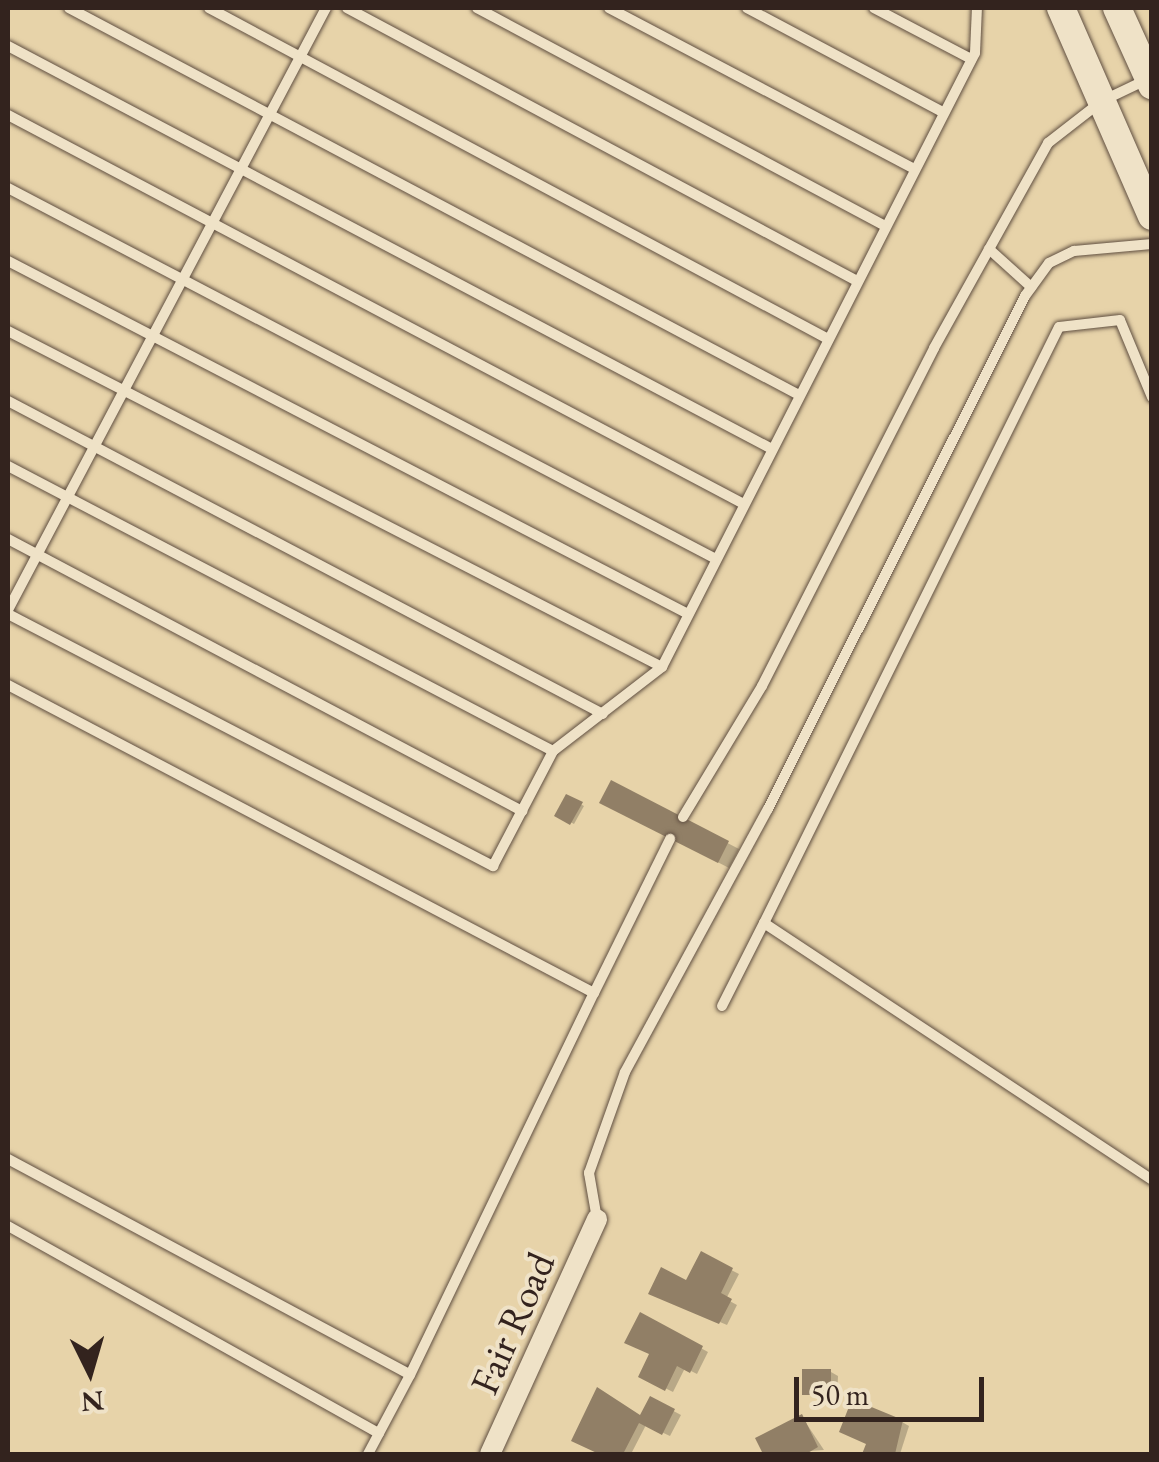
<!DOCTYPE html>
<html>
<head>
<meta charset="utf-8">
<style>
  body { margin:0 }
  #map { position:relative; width:1159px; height:1462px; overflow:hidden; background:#e7d3a9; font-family:"EB Garamond",serif }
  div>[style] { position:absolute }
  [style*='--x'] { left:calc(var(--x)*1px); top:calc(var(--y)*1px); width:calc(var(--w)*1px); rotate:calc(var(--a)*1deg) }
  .shadow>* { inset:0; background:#0003 }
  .building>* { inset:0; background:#917f66 }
  .roads { filter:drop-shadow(0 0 2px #604f41) drop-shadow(0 0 2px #604f41) }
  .service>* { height:10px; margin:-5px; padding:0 5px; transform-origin:5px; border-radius:5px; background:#efe2c7 }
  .minor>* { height:20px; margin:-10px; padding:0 10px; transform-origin:10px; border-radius:10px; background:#efe2c7 }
  .secondary>* { height:28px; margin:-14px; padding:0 14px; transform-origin:14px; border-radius:14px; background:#efe2c7 }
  span { translate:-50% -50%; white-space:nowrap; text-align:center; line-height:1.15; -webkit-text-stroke:8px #efe2c7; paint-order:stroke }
  .street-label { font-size:40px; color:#33231e }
  .frame { position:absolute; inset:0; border:10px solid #33231e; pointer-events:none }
  .north { position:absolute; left:40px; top:1322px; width:100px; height:100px; -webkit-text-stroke:8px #efe2c7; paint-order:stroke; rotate:175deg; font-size:28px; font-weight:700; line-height:40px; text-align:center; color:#33231e }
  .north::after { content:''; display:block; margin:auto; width:35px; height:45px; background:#33231e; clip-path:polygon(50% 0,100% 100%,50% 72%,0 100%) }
  .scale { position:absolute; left:794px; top:1377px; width:190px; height:45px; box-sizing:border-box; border:5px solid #33231e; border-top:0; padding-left:12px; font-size:30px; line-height:35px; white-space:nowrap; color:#33231e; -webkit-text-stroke:8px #efe2c7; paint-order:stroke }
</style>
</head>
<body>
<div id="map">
  <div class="shadow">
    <i style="clip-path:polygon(612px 783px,739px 849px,729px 868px,613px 808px)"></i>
    <i style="clip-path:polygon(567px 797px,584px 806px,574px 824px,557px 815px)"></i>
    <i style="clip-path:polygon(702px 1255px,739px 1274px,726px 1299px,737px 1305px,727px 1325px,651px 1293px,687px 1283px)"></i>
    <i style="clip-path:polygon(641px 1315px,708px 1352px,697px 1374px,685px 1368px,673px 1392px,641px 1376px,652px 1354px)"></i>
    <i style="clip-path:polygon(831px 1372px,838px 1376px,837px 1398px,804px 1394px)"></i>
    <i style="clip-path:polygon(651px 1399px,681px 1415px,670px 1436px,646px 1425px,631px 1454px,606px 1454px,581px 1443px,641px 1419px)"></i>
    <i style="clip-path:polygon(802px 1417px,824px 1450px,766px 1454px,758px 1439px)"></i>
    <i style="clip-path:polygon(902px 1422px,909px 1426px,900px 1454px,865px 1454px,869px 1443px)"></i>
  </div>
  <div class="building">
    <i style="clip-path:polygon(611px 780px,729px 841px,718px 863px,599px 803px)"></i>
    <i style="clip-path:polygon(566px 794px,583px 802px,570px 825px,554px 816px)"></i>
    <i style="clip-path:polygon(701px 1251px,733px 1268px,721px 1293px,732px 1299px,719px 1324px,648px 1294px,661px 1267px,686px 1280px)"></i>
    <i style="clip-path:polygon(640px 1312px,703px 1346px,690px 1373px,677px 1366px,665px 1391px,638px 1377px,649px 1354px,624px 1343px)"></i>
    <i style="clip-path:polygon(802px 1369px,831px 1369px,831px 1395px,802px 1395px)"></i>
    <i style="clip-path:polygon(597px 1387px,640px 1415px,650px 1396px,675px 1409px,662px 1435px,639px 1423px,623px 1454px,599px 1454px,571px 1441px)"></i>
    <i style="clip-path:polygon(852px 1399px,903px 1420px,895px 1454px,862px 1454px,866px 1444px,839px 1432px)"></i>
    <i style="clip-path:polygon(802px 1414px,818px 1447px,806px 1454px,763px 1454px,755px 1438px)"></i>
  </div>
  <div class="roads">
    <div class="service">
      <i style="--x:69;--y:8;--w:826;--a:27.93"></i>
      <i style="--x:209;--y:8;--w:702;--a:28.13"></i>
      <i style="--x:347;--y:8;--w:578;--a:28.16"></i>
      <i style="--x:477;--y:8;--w:463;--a:28.1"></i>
      <i style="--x:609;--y:8;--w:345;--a:27.8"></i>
      <i style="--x:747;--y:8;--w:222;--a:28"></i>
      <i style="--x:874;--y:8;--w:110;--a:27.7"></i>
      <i style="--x:8;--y:46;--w:864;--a:27.81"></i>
      <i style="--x:8;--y:115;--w:832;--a:27.86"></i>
      <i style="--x:8;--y:188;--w:799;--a:27.66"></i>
      <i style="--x:989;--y:249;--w:57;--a:42.1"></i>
      <i style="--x:8;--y:261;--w:766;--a:27.43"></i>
      <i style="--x:8;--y:331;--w:735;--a:27.19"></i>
      <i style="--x:1152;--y:397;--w:83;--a:-112.6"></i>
      <i style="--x:1120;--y:320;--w:61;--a:173.5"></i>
      <i style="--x:1059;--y:327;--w:665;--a:116.33"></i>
      <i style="--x:764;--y:923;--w:465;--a:33.5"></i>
      <i style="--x:8;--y:401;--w:672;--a:27.75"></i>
      <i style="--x:8;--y:466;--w:615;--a:27.61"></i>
      <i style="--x:8;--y:539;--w:582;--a:27.89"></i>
      <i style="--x:8;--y:610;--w:681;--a:-62.16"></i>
      <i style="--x:8;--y:614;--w:547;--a:27.46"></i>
      <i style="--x:493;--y:866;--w:130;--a:-62.4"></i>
      <i style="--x:553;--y:751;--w:138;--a:-37.6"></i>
      <i style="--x:662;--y:667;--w:689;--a:-62.99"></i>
      <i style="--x:975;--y:53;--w:45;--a:-87.5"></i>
      <i style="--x:8;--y:685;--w:662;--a:27.73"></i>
      <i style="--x:594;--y:993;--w:172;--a:-63.7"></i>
      <i style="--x:683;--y:817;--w:153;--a:-58.9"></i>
      <i style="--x:762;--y:686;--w:379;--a:-63"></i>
      <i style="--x:934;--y:348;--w:235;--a:-60.9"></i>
      <i style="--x:1048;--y:143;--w:68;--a:-37.9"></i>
      <i style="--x:1102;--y:101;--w:51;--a:-25.6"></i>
      <i style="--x:722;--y:1006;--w:93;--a:-63.2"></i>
      <i style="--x:8;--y:1159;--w:456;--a:28.2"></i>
      <i style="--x:410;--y:1375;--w:424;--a:-64.3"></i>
      <i style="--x:597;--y:1219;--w:47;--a:-99.9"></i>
      <i style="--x:589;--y:1173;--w:107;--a:-70.4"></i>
      <i style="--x:625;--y:1072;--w:299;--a:-61.5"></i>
      <i style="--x:768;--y:809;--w:574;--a:-63.39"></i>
      <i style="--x:1025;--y:296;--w:41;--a:-54"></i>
      <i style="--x:1049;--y:263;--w:28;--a:-26"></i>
      <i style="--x:1074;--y:251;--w:78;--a:-5.1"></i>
      <i style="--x:8;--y:1226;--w:425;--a:29.2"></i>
      <i style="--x:368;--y:1454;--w:89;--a:-62"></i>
    </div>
    <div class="minor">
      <i style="--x:490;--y:1454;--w:258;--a:-65.5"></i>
    </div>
    <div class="secondary">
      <i style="--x:1061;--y:8;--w:227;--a:66.4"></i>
      <i style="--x:1117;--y:8;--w:85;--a:65.6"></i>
    </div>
  </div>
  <div class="street-label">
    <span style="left:512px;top:1323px;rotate:-66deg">Fair Road</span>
  </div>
  <div class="frame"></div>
  <div class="north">N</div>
  <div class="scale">50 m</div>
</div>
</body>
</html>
